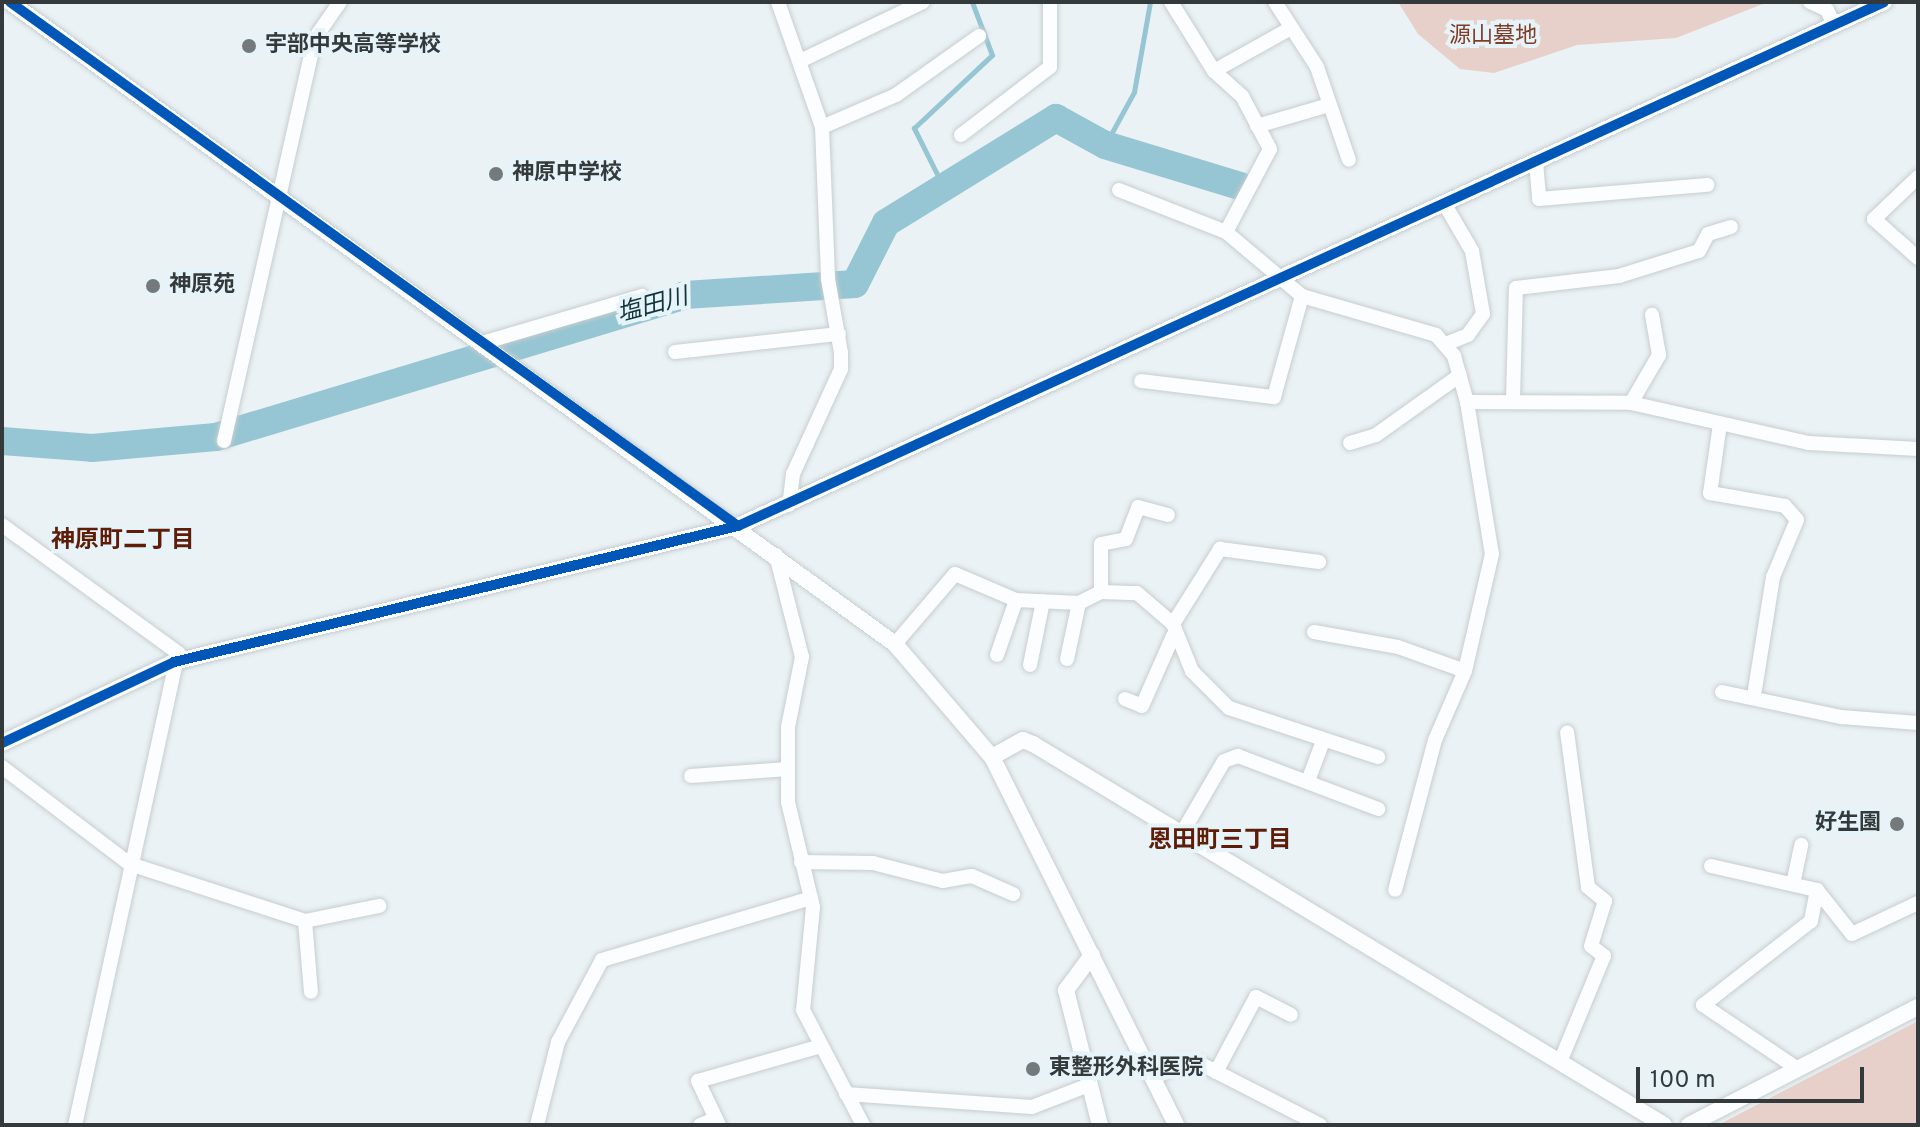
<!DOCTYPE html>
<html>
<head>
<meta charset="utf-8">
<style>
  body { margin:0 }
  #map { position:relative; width:1920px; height:1127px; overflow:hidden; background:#eaf2f5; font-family:Overpass,"Noto Sans JP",sans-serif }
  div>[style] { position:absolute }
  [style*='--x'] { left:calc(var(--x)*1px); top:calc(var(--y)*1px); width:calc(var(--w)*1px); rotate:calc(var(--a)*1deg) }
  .green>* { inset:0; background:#e8d0ca }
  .stream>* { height:5px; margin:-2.5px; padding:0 2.5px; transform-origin:2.5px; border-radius:2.5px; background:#96c6d3 }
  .river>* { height:28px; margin:-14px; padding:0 14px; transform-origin:14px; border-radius:14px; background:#96c6d3 }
  .roads { filter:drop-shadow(0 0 2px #c7cdcf) drop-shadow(0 0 2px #c7cdcf) }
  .minor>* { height:14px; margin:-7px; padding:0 7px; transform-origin:7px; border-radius:7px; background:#fcfdfe }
  .tertiary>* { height:16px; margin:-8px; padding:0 8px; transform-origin:8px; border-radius:8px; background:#fcfdfe }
  .cycleway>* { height:10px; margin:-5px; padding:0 5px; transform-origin:5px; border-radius:5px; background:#0057b8 }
  .dots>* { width:22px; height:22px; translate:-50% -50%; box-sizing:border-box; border:4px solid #e6f4f9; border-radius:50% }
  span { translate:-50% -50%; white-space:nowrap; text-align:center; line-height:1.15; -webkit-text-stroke:8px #e6f4f9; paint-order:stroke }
  .park-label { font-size:22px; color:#813c27 }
  .poi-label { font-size:22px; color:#343a3b; font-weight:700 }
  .left { translate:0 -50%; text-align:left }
  .right { translate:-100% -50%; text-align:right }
  .water-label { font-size:24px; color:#13343c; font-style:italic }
  .neighbourhood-label { font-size:24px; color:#5f1d08; font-weight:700 }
  .frame { position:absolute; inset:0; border:4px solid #343a3b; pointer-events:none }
  .scale { position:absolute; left:1636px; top:1067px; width:228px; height:36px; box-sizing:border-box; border:4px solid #343a3b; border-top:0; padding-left:10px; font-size:24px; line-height:28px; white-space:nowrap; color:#343a3b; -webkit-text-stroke:6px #e6f4f9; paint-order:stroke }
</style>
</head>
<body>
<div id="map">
  <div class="green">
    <i style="clip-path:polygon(1398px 2px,1768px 2px,1676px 38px,1577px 45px,1494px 73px,1460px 69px,1418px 34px)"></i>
    <i style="clip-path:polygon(1918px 1021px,1918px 1125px,1718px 1125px)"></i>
  </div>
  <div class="stream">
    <i style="--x:1105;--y:145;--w:60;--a:-61.3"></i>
    <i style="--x:1134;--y:92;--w:91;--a:-79.9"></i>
    <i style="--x:946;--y:192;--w:72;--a:-116.6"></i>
    <i style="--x:914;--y:128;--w:107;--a:-43.1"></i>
    <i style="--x:992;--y:55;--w:57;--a:-110.7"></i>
  </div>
  <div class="river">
    <i style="--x:2;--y:441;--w:90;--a:4.4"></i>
    <i style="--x:92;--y:448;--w:124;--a:-5.1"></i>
    <i style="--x:216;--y:437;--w:490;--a:-16.8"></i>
    <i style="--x:685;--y:295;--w:170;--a:-3.7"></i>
    <i style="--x:855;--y:284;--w:68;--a:-63.1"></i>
    <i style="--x:886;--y:223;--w:200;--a:-31.7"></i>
    <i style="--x:1056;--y:118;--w:56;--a:28.9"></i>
    <i style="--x:1105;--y:145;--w:141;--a:16.9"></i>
  </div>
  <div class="roads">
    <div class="minor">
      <i style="--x:778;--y:2;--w:133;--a:70.6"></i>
      <i style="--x:822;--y:127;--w:152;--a:87.7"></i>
      <i style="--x:828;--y:279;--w:75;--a:80"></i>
      <i style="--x:841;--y:353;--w:16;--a:90"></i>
      <i style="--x:841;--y:369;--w:115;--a:114.6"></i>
      <i style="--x:793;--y:474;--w:31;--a:97"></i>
      <i style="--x:1171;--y:2;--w:81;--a:58.1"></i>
      <i style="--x:1214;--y:71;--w:38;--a:42"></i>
      <i style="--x:1242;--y:96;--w:60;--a:62.2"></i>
      <i style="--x:1270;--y:149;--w:94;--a:117.9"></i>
      <i style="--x:1226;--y:232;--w:99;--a:40.1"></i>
      <i style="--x:1302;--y:296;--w:140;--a:16.2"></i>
      <i style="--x:1436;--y:335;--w:28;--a:49"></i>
      <i style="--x:1454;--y:356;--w:48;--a:74.2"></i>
      <i style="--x:1467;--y:402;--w:154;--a:80.7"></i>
      <i style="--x:1492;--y:554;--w:120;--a:103"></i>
      <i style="--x:1465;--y:671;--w:75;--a:113.5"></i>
      <i style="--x:1435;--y:740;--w:155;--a:104.9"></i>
      <i style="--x:1275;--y:2;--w:77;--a:57.1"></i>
      <i style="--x:1317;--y:67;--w:98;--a:71"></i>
      <i style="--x:1810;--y:2;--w:19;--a:25"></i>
      <i style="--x:1827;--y:10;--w:17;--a:65"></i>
      <i style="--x:800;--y:61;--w:136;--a:-25.6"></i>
      <i style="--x:1214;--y:71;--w:88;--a:-29.2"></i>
      <i style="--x:1257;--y:126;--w:75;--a:-16.3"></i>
      <i style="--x:822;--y:127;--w:81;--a:-23.4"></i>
      <i style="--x:896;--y:95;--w:102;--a:-35.4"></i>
      <i style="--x:961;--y:135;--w:112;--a:-37.4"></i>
      <i style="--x:1050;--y:67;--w:65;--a:-90"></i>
      <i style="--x:1536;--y:162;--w:37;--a:85"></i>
      <i style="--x:1539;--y:199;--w:169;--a:-4.8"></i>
      <i style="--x:1918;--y:177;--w:61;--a:136.3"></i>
      <i style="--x:1874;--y:219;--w:59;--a:41.6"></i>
      <i style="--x:1119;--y:190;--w:115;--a:21.4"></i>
      <i style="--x:1444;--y:203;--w:56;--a:59.7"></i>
      <i style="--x:1472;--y:251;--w:64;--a:80.1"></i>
      <i style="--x:1483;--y:314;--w:26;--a:126"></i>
      <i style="--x:1468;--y:335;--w:22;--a:158"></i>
      <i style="--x:482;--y:343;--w:167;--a:-16.4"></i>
      <i style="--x:675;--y:352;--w:165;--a:-6.3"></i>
      <i style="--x:1141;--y:381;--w:134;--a:6.9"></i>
      <i style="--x:1274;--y:397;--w:105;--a:-74.5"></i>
      <i style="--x:1513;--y:400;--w:112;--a:-88.5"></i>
      <i style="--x:1516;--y:288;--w:104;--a:-6.6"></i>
      <i style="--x:1619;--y:276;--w:84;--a:-17.4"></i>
      <i style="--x:1699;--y:251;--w:19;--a:-62"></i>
      <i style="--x:1708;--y:234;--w:24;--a:-17"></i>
      <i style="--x:1467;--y:402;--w:164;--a:0.3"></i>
      <i style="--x:1631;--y:403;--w:182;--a:12.7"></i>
      <i style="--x:1809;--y:443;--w:109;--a:3.2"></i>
      <i style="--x:1631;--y:403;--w:56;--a:-59.7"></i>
      <i style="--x:1659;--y:355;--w:41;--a:-99.9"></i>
      <i style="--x:1720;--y:424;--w:70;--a:98.2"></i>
      <i style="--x:1710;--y:493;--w:76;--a:9.8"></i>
      <i style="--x:1785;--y:506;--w:18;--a:49"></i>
      <i style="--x:1797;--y:520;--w:62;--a:112.8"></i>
      <i style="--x:1773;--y:577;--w:114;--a:99.1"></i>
      <i style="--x:224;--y:441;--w:413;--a:-77.3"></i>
      <i style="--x:315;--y:38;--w:44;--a:-55.2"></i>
      <i style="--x:1350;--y:443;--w:27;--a:-17"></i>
      <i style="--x:1376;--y:435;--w:103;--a:-35.5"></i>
      <i style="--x:2;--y:525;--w:218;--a:36"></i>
      <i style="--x:178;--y:653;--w:483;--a:102.3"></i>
      <i style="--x:776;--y:555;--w:105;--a:75.7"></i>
      <i style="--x:802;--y:657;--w:71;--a:101.3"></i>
      <i style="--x:788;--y:727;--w:75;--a:90"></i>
      <i style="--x:788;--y:802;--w:108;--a:76.6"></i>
      <i style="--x:813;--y:907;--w:103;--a:95.5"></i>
      <i style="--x:803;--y:1010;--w:130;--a:62.4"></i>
      <i style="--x:1101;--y:592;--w:48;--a:-90"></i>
      <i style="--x:1101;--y:544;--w:25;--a:-11"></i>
      <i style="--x:1126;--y:539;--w:34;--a:-69"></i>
      <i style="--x:1138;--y:507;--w:31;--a:15"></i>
      <i style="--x:1173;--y:624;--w:89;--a:-57.9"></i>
      <i style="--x:1220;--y:549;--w:100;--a:7.5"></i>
      <i style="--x:1314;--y:632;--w:85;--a:10.1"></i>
      <i style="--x:1398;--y:647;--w:71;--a:19.7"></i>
      <i style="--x:895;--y:644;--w:92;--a:-49.4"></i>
      <i style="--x:955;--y:574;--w:66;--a:23.1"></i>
      <i style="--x:1016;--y:600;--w:63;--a:2.7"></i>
      <i style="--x:1079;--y:603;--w:25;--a:-27"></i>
      <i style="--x:1101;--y:592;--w:36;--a:2"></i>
      <i style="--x:1137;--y:593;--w:48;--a:40.7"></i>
      <i style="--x:1173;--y:624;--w:51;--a:68"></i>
      <i style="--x:1192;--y:671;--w:52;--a:45"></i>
      <i style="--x:1229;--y:708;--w:157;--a:18.2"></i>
      <i style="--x:997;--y:655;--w:58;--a:-70.9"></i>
      <i style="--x:1067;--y:659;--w:57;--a:-77.9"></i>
      <i style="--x:1030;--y:665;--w:65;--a:-78.5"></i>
      <i style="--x:1722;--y:692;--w:122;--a:11.9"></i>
      <i style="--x:1841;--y:717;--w:77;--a:4.5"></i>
      <i style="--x:1125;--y:699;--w:18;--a:22"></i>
      <i style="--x:1142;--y:706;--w:77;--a:-66.1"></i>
      <i style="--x:2;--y:767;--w:161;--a:37.2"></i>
      <i style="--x:130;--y:864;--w:184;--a:18"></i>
      <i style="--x:305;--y:921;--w:76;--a:-11.5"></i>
      <i style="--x:691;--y:776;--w:97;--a:-4.1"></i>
      <i style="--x:1308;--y:781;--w:43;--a:-69.4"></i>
      <i style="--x:1182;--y:833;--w:83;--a:-59.7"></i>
      <i style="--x:1224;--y:761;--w:15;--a:-20"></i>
      <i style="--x:1238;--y:756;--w:150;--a:20.7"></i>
      <i style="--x:801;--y:862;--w:72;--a:0.8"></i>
      <i style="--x:873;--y:863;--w:72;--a:14.4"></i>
      <i style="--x:943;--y:881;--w:29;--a:-10"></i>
      <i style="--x:972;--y:876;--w:45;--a:23.7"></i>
      <i style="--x:1711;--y:866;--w:109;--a:12.8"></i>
      <i style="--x:1817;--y:890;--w:32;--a:101"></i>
      <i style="--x:1811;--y:921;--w:137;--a:142.1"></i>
      <i style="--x:1703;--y:1005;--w:115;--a:34"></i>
      <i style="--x:1793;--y:884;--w:40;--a:-78"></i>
      <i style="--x:1817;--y:890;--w:56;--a:51.5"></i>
      <i style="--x:1852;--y:934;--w:73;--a:-25.2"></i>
      <i style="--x:305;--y:921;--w:71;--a:85.2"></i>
      <i style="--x:1560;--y:1062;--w:115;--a:-67.5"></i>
      <i style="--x:1604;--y:956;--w:16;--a:-142"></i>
      <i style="--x:1591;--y:946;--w:47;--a:-72.7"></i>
      <i style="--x:1605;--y:901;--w:22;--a:-141"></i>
      <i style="--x:1588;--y:887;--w:156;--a:-97.7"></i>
      <i style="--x:1216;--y:1072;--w:85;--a:-61.9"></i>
      <i style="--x:1256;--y:997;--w:39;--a:27"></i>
      <i style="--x:1153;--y:1079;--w:31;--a:-32"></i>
      <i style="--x:1179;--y:1063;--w:20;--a:0"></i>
      <i style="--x:1199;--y:1063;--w:136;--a:27.1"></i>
      <i style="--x:846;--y:1094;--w:186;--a:4"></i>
      <i style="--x:1032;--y:1107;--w:61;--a:-21.1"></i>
      <i style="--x:537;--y:1125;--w:86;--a:-75.8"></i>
      <i style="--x:558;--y:1042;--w:93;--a:-61.8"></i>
      <i style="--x:602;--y:960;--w:218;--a:-16.5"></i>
      <i style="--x:700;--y:1125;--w:17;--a:-21"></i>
      <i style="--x:719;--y:1125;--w:49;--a:-115.5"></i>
      <i style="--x:698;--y:1081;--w:128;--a:-15.9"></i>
    </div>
    <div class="tertiary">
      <i style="--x:10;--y:2;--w:1093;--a:35.96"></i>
      <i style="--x:895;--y:644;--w:149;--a:49.4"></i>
      <i style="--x:992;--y:757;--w:411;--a:63.4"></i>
      <i style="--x:2;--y:743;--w:190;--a:-25.2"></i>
      <i style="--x:174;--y:662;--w:580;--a:-13.56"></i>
      <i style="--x:738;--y:526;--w:1260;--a:-24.57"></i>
      <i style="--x:992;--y:757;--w:35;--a:-29"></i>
      <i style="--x:1023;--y:740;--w:11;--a:22"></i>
      <i style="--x:1033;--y:744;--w:737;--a:31.12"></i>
      <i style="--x:1092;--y:955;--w:44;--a:126.6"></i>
      <i style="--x:1066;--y:990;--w:139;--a:75.9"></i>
      <i style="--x:1689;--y:1125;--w:258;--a:-27.3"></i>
    </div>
  </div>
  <div class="cycleway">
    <i style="--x:10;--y:2;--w:897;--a:35.75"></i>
    <i style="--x:2;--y:743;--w:190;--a:-25.2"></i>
    <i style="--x:174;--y:662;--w:580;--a:-13.56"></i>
    <i style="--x:738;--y:526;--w:1260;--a:-24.57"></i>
  </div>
  <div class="dots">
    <i style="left:249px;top:46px;background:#747a7c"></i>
    <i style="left:496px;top:174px;background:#747a7c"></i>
    <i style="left:153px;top:286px;background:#747a7c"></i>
    <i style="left:1897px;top:824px;background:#747a7c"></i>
    <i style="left:1033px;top:1069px;background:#747a7c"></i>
  </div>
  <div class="park-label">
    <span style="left:1493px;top:37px">源山墓地</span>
  </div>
  <div class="poi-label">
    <span class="left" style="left:265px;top:46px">宇部中央高等学校</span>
    <span class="left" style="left:512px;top:174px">神原中学校</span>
    <span class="left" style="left:169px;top:286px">神原苑</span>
    <span class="right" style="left:1881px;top:824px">好生園</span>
    <span class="left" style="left:1049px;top:1069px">東整形外科医院</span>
  </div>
  <div class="water-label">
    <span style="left:653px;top:307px;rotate:-15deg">塩田川</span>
  </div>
  <div class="neighbourhood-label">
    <span style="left:123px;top:542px">神原町二丁目</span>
    <span style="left:1220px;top:842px">恩田町三丁目</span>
  </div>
  <div class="frame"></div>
  <div class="scale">100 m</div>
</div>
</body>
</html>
